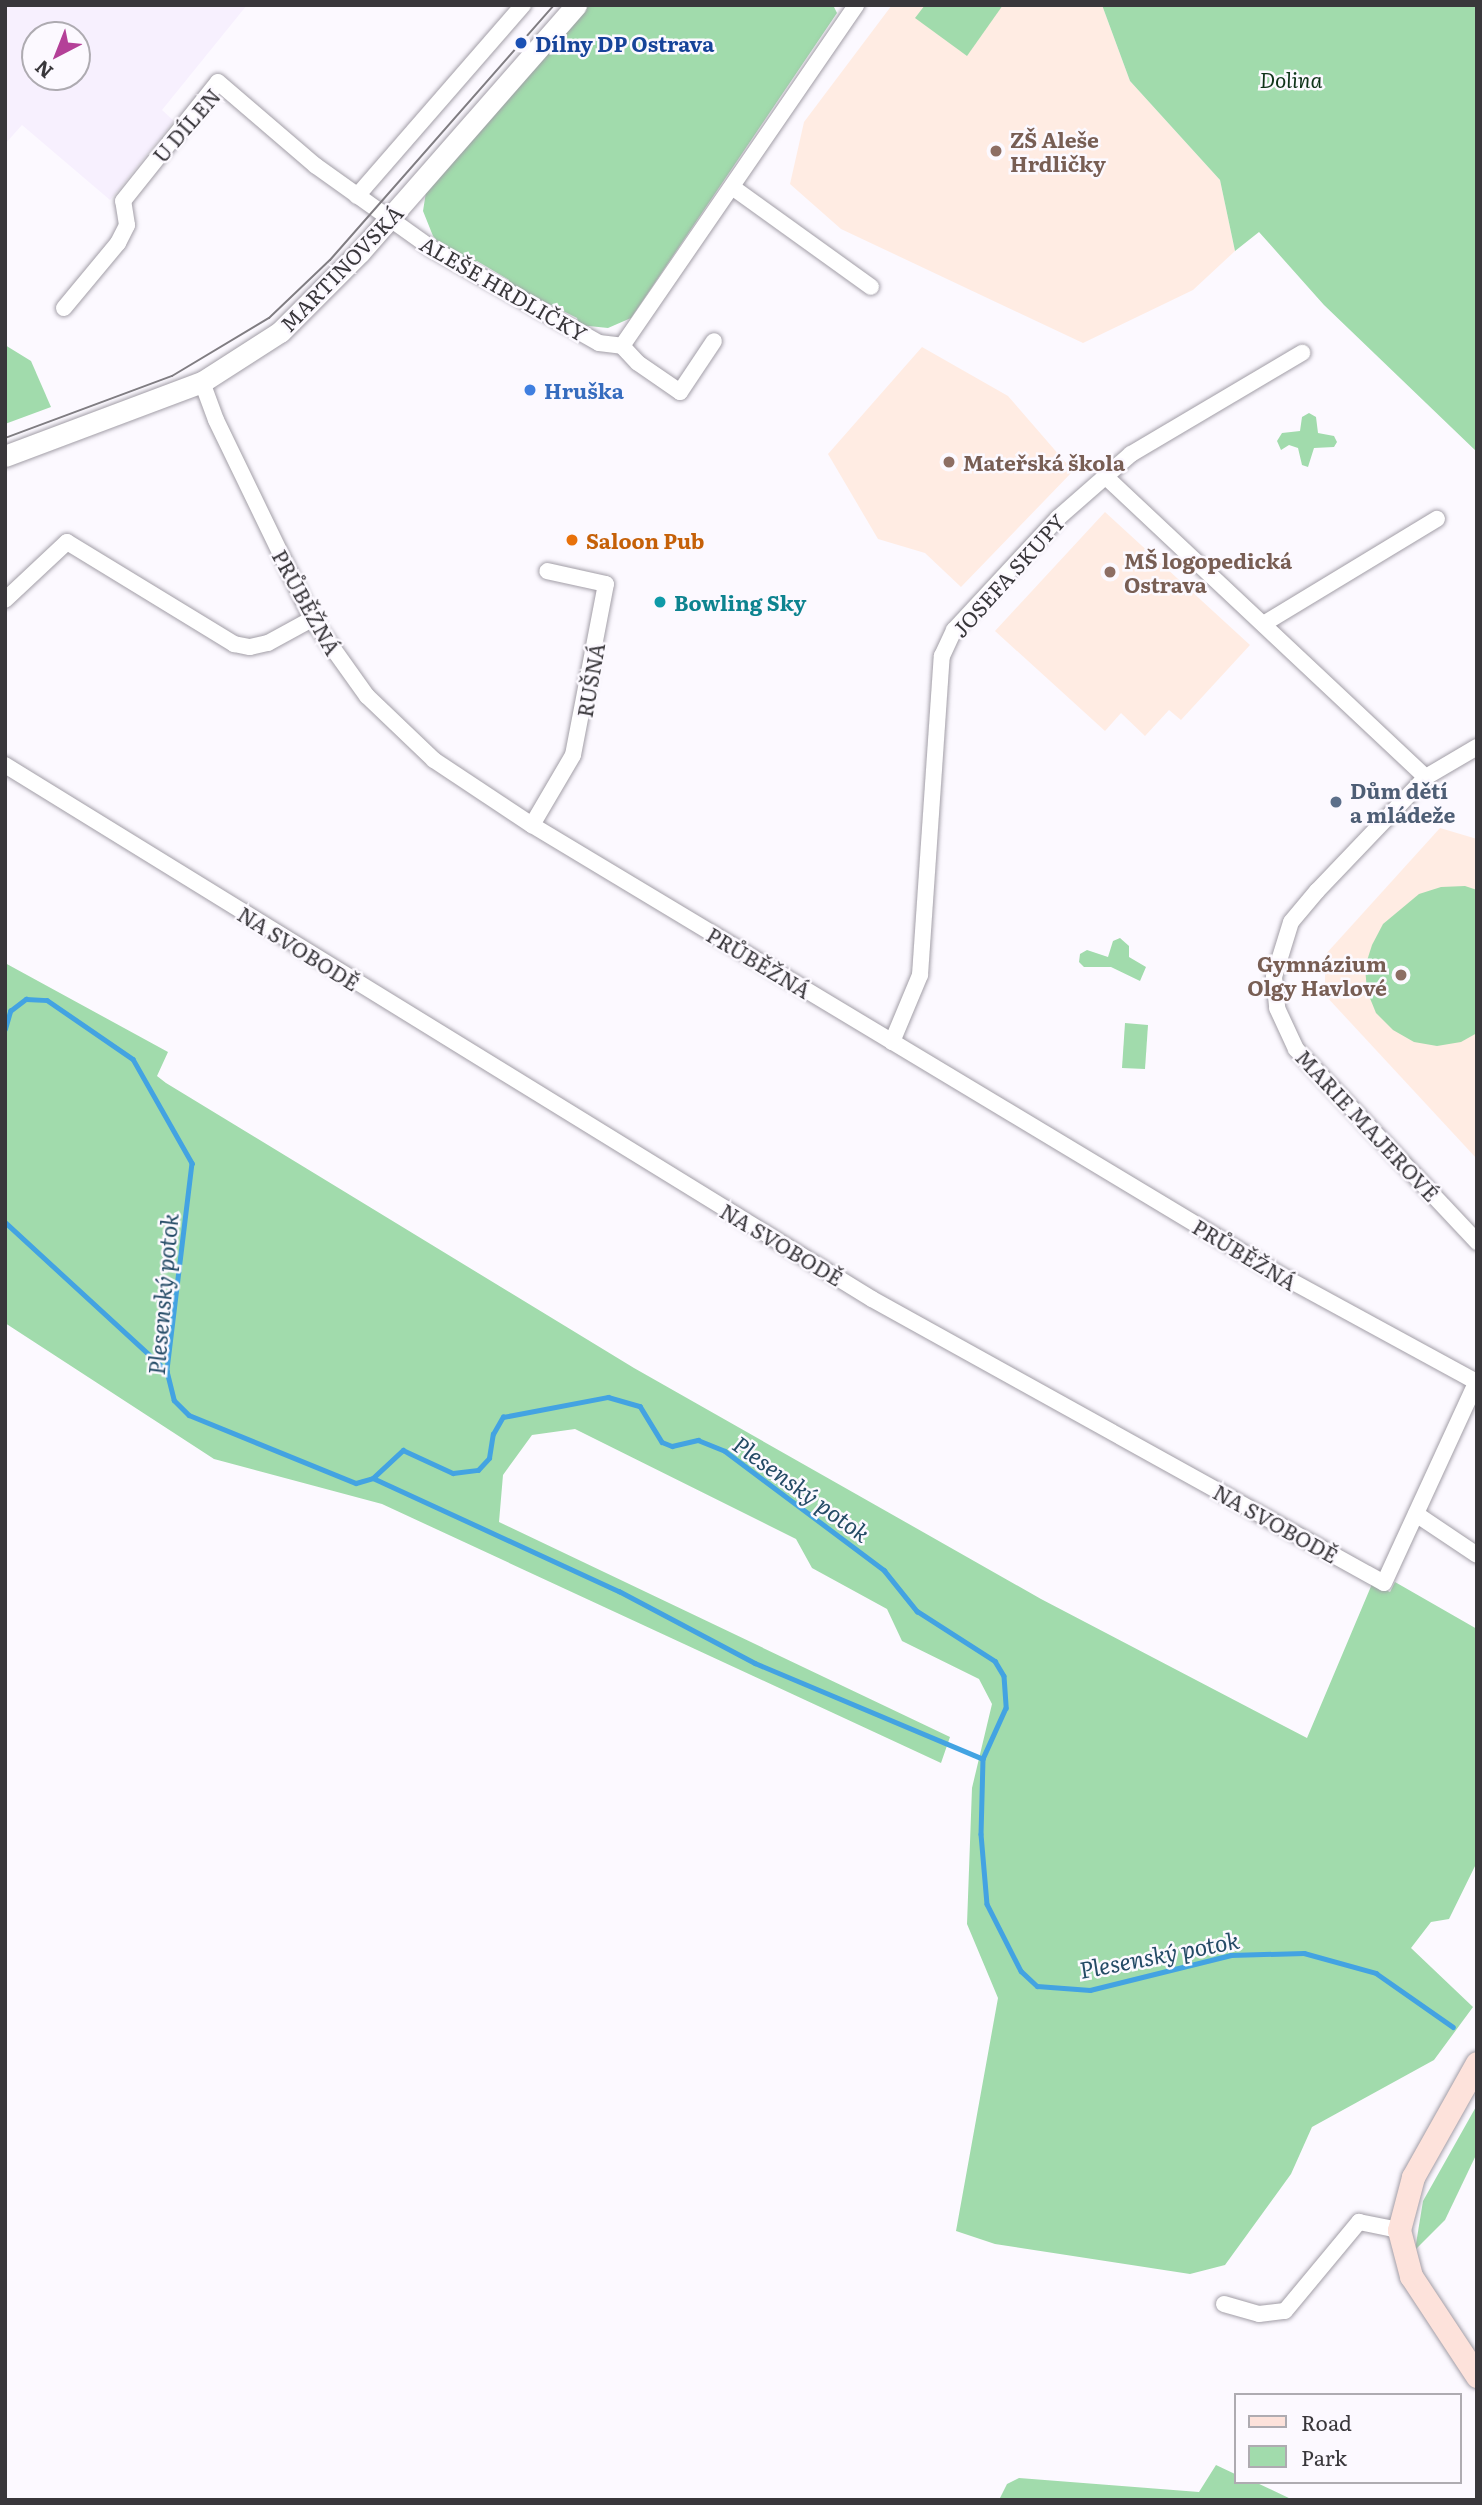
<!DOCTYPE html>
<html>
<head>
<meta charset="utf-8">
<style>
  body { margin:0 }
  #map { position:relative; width:1482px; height:2505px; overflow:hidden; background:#fcf9ff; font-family:Literata,serif }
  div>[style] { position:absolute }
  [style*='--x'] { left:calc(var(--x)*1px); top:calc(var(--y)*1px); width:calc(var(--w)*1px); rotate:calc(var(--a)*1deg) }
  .built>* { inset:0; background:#f7f0fe }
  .education>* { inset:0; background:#ffece3 }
  .green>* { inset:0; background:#a1dbac }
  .stream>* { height:4.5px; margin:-2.25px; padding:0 2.25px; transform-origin:2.25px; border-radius:2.25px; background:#43a3e2 }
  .roads { filter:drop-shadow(0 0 2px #a29ea7) drop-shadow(0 0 2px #a29ea7) }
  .minor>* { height:16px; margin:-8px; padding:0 8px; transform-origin:8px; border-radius:8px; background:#fff }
  .tertiary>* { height:21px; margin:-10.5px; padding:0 10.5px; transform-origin:10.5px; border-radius:10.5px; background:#fff }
  .secondary>* { height:23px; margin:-11.5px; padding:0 11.5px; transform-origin:11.5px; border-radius:11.5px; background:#fde2db }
  .tram>* { height:2px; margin:-1px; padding:0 1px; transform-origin:1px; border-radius:1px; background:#807d82 }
  .dots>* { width:19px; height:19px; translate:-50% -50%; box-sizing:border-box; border:4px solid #fcf9ff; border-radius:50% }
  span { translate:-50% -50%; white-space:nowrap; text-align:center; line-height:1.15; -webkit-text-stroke:5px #fcf9ff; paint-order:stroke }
  .transit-label { font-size:21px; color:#164399; font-weight:700 }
  .left { translate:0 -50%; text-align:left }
  .park-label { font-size:21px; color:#0f3419; font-style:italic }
  .street-label { font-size:21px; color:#39373b }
  .education-label { font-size:21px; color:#785e54; font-weight:700 }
  .right { translate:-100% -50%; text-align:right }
  .shop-label { font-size:21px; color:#366cbe; font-weight:700 }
  .food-label { font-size:21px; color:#c56008; font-weight:700 }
  .culture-label { font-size:21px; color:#0d838f; font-weight:700 }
  .service-label { font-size:21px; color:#4e5e75; font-weight:700 }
  .water-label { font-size:23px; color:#244b66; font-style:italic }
  .frame { position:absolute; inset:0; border:7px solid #39373b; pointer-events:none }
  .legend { position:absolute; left:1234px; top:2393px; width:228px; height:91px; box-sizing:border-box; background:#fcf9ff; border:2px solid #aeabb1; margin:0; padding:9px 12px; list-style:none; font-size:21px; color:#39373b }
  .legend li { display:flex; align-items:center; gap:14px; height:35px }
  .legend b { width:35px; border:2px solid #aeabb1 }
  .north { position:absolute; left:21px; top:21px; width:70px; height:70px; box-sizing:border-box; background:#fcf9ff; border:2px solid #aeabb1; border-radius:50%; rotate:222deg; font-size:19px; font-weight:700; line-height:28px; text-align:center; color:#39373b }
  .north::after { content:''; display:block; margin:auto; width:24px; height:32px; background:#b44098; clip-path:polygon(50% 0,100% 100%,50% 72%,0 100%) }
</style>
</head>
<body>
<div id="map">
  <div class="built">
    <i style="clip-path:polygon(evenodd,5px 5px,247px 5px,162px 110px,174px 121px,110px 200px,22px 125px,5px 144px,5px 5px,35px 35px,77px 35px,77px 77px,35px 77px,35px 35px)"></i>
  </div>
  <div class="education">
    <i style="clip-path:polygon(892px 5px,1102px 5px,1130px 81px,1220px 180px,1235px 251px,1193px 290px,1083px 343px,841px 229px,790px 184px,804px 122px)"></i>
    <i style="clip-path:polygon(922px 347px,1008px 396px,1073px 471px,961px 587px,925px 553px,878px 539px,828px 454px)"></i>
    <i style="clip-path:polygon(1105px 512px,1250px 645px,1181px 720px,1169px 710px,1145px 736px,1121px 713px,1105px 731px,995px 631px)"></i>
    <i style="clip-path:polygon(1440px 828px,1477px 839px,1477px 1159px,1325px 995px,1325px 955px)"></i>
  </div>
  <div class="green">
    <i style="clip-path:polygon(588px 5px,833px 5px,837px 13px,631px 318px,608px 328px,579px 325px,577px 318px,509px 284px,509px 280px,477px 261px,469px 263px,445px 249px,433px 236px,423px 211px,426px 192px)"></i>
    <i style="clip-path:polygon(925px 5px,1003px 5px,967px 56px,915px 18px)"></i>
    <i style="clip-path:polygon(1102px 5px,1477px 5px,1477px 452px,1324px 305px,1259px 232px,1235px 251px,1220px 180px,1130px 81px)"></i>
    <i style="clip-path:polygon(5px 345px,31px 361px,51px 407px,5px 424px)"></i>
    <i style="clip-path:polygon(1309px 413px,1316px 417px,1318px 433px,1334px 436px,1337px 442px,1334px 447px,1314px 448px,1308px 467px,1302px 465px,1298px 448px,1289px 445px,1281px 450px,1277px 441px,1282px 433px,1300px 431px,1302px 417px)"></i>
    <i style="clip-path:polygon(1465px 886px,1477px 890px,1477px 1033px,1461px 1042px,1437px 1046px,1414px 1042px,1393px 1030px,1376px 1013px,1367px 991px,1365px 967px,1372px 945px,1383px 924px,1419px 894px,1441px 887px)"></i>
    <i style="clip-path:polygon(1120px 938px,1129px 946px,1129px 957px,1146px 967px,1140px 981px,1111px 967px,1084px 967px,1079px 962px,1080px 954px,1087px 950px,1108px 957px,1113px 941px)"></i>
    <i style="clip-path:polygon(5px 963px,168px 1052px,157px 1076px,166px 1083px,634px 1368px,1041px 1599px,1307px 1738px,1372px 1584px,1390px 1592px,1395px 1582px,1477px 1629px,1477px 1862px,1449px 1919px,1431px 1922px,1411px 1948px,1473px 2007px,1434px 2060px,1312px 2127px,1291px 2174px,1225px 2265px,1190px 2274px,995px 2244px,956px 2231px,998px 1998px,967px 1924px,972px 1788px,992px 1704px,979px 1679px,902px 1641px,887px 1609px,812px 1568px,796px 1539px,575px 1429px,532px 1435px,503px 1475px,499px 1522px,950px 1737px,941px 1763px,382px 1504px,214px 1459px,5px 1323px)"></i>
    <i style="clip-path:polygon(1125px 1023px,1148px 1025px,1145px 1069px,1122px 1068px)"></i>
    <i style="clip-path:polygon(1477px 2105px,1477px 2153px,1445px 2220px,1415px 2250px,1423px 2201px)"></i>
    <i style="clip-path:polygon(1216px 2465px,1235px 2474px,1235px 2482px,1255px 2482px,1293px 2500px,999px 2500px,1007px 2484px,1019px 2478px,1199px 2492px)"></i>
  </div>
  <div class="stream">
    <i style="--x:5;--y:1029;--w:19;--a:-74"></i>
    <i style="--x:10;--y:1011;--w:20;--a:-37"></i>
    <i style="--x:26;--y:999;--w:21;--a:3"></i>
    <i style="--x:47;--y:1000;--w:104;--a:34.5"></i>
    <i style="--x:133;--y:1059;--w:120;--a:60.4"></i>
    <i style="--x:192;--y:1163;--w:209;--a:96.9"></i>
    <i style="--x:167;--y:1371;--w:30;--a:76"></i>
    <i style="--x:174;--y:1400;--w:21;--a:45"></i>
    <i style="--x:189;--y:1415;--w:180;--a:22.2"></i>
    <i style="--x:356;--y:1483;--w:18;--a:-16"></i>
    <i style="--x:373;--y:1478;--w:41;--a:-43"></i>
    <i style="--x:403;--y:1450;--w:55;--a:24.7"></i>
    <i style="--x:453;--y:1473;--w:25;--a:-7"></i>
    <i style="--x:478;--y:1470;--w:16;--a:-47"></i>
    <i style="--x:489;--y:1458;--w:24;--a:-81"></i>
    <i style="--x:493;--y:1434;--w:20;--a:-60"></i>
    <i style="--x:503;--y:1417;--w:107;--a:-10.8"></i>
    <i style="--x:608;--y:1397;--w:33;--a:16"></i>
    <i style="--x:640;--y:1406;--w:42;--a:58.6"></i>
    <i style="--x:662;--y:1442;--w:11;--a:22"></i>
    <i style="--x:672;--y:1446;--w:27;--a:-13"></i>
    <i style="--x:698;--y:1440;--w:29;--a:22"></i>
    <i style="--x:725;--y:1451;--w:199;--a:36.8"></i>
    <i style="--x:884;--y:1570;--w:53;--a:51.2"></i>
    <i style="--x:917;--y:1611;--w:93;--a:32.7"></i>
    <i style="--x:995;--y:1661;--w:17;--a:59"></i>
    <i style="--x:1004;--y:1676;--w:32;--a:86"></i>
    <i style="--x:1006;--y:1708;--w:56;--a:114.3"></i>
    <i style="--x:983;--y:1759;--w:75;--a:91.5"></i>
    <i style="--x:981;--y:1834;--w:70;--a:85.1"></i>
    <i style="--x:987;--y:1904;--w:75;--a:63.1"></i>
    <i style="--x:1021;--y:1971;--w:22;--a:43"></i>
    <i style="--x:1037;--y:1986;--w:53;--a:4.3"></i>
    <i style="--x:1090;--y:1990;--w:145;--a:-13.9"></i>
    <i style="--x:1231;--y:1955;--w:73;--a:-1.6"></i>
    <i style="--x:1304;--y:1953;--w:75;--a:15.5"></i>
    <i style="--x:1376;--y:1973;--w:94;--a:35"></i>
    <i style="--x:5;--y:1222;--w:220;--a:42.6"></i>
    <i style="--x:373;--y:1478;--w:271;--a:24.7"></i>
    <i style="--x:619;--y:1591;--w:154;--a:27.9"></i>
    <i style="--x:755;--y:1663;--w:247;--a:22.8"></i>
  </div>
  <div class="roads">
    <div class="minor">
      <i style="--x:732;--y:187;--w:171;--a:35.7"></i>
      <i style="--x:357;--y:196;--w:253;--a:-49"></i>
      <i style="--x:64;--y:308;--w:85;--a:-50.3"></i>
      <i style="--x:118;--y:243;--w:20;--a:-63"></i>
      <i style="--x:127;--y:225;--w:24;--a:-99"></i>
      <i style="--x:123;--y:201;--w:152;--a:-51.4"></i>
      <i style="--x:218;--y:82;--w:129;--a:40.6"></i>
      <i style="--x:316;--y:166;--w:141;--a:35.5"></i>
      <i style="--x:431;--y:248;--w:193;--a:29.5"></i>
      <i style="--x:599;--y:343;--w:23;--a:7"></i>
      <i style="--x:622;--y:346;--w:23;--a:47"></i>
      <i style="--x:638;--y:363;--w:51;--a:34.6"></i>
      <i style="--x:680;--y:392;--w:61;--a:-56.3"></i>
      <i style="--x:622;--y:346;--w:414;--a:-55.5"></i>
      <i style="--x:202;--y:382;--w:40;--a:69.8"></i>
      <i style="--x:216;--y:420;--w:221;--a:64.2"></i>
      <i style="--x:312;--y:619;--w:95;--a:54.5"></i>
      <i style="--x:367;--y:696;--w:93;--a:43.7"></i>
      <i style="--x:434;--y:760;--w:118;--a:33.6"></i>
      <i style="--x:532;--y:825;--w:867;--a:31.03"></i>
      <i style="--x:1275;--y:1272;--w:230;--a:28.6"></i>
      <i style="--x:1106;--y:477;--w:439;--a:43.2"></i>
      <i style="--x:5;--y:600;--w:85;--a:-43.1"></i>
      <i style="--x:67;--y:542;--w:196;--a:31.4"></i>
      <i style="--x:234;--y:644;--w:16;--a:11"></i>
      <i style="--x:250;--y:647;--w:18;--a:-13"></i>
      <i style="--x:268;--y:643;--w:50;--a:-28.6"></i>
      <i style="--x:1265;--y:623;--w:201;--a:-31.2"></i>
      <i style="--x:1477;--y:747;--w:59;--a:149.5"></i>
      <i style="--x:1426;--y:777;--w:158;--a:133.7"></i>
      <i style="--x:1317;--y:891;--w:40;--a:130"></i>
      <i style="--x:1291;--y:922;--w:58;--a:107.2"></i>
      <i style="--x:1274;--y:977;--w:31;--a:84"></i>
      <i style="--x:1277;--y:1008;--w:45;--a:65.1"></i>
      <i style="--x:1296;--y:1049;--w:265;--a:46.8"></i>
      <i style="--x:5;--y:765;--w:1018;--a:31.63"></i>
      <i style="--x:872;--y:1299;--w:585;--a:29.02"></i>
      <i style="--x:1384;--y:1583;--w:222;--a:-65.3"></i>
      <i style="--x:532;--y:825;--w:81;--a:-59.6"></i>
      <i style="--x:573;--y:755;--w:174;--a:-79.1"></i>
      <i style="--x:606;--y:584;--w:60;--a:-167.6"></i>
      <i style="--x:892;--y:1042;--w:73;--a:-67.3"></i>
      <i style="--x:920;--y:975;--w:320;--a:-86.1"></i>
      <i style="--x:942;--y:656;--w:29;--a:-65"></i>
      <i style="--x:954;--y:630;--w:153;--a:-47.1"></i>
      <i style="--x:1058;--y:518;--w:97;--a:-41.2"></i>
      <i style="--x:1131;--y:454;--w:199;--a:-30.6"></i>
      <i style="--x:1416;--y:1514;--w:73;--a:33.9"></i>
      <i style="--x:1224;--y:2304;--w:36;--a:16"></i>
      <i style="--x:1259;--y:2314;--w:26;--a:-7"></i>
      <i style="--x:1285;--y:2311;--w:116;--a:-50.3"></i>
      <i style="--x:1359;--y:2222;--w:41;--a:11.3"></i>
    </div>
    <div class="tertiary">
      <i style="--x:5;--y:456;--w:210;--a:-20.6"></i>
      <i style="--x:202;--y:382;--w:93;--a:-32.7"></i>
      <i style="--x:280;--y:332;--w:113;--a:-45"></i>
      <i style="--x:360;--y:252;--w:328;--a:-48.8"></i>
    </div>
    <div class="secondary">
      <i style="--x:1477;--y:2063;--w:131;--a:119.3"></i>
      <i style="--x:1413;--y:2177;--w:55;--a:104.8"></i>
      <i style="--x:1399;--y:2230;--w:48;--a:75.4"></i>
      <i style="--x:1411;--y:2276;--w:120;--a:56.6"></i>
    </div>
  </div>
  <div class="tram">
    <i style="--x:5;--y:438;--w:178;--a:-20.4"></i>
    <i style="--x:172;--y:376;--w:113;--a:-30.9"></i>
    <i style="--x:269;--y:318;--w:84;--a:-43.6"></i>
    <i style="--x:330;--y:260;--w:339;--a:-48.7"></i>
  </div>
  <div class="dots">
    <i style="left:521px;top:43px;background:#1a4fb4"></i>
    <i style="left:996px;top:151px;background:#8d6e63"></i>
    <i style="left:530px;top:390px;background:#3f7fe0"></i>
    <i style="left:949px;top:462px;background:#8d6e63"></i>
    <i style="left:572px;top:540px;background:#e8710a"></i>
    <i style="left:1110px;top:572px;background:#8d6e63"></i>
    <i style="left:660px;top:602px;background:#0f9aa8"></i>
    <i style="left:1336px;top:802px;background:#5c6f8a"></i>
    <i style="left:1401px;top:975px;background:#8d6e63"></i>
  </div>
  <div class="transit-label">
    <span class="left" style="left:535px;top:43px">Dílny DP Ostrava</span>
  </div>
  <div class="park-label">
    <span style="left:1291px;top:79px">Dolina</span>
  </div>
  <div class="street-label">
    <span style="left:186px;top:125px;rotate:-49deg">U DÍLEN</span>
    <span style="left:341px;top:268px;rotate:-46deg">MARTINOVSKÁ</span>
    <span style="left:504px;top:288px;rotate:30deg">ALEŠE HRDLIČKY</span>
    <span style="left:1008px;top:575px;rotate:-48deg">JOSEFA SKUPY</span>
    <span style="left:307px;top:602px;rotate:61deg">PRŮBĚŽNÁ</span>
    <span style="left:590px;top:680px;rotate:-80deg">RUŠNÁ</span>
    <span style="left:299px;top:948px;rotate:32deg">NA SVOBODĚ</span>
    <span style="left:759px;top:962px;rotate:31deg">PRŮBĚŽNÁ</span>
    <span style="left:1368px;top:1125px;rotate:47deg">MARIE MAJEROVÉ</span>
    <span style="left:782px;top:1244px;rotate:31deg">NA SVOBODĚ</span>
    <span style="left:1245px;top:1254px;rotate:31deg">PRŮBĚŽNÁ</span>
    <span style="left:1276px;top:1523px;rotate:29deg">NA SVOBODĚ</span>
  </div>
  <div class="education-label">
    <span class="left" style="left:1010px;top:151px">ZŠ Aleše<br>Hrdličky</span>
    <span class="left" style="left:963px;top:462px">Mateřská škola</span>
    <span class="left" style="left:1124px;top:572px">MŠ logopedická<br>Ostrava</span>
    <span class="right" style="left:1387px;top:975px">Gymnázium<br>Olgy Havlové</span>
  </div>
  <div class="shop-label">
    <span class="left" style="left:544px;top:390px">Hruška</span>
  </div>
  <div class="food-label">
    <span class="left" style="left:586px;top:540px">Saloon Pub</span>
  </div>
  <div class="culture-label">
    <span class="left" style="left:674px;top:602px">Bowling Sky</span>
  </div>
  <div class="service-label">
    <span class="left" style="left:1350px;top:802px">Dům dětí<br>a mládeže</span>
  </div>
  <div class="water-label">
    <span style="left:162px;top:1294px;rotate:-85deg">Plesenský potok</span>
    <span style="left:802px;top:1488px;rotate:36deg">Plesenský potok</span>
    <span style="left:1159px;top:1954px;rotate:-11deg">Plesenský potok</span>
  </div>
  <div class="frame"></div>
  <ul class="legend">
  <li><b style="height:9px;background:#fde2db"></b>Road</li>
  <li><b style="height:19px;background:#a1dbac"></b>Park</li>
  </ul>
  <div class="north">N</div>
</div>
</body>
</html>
